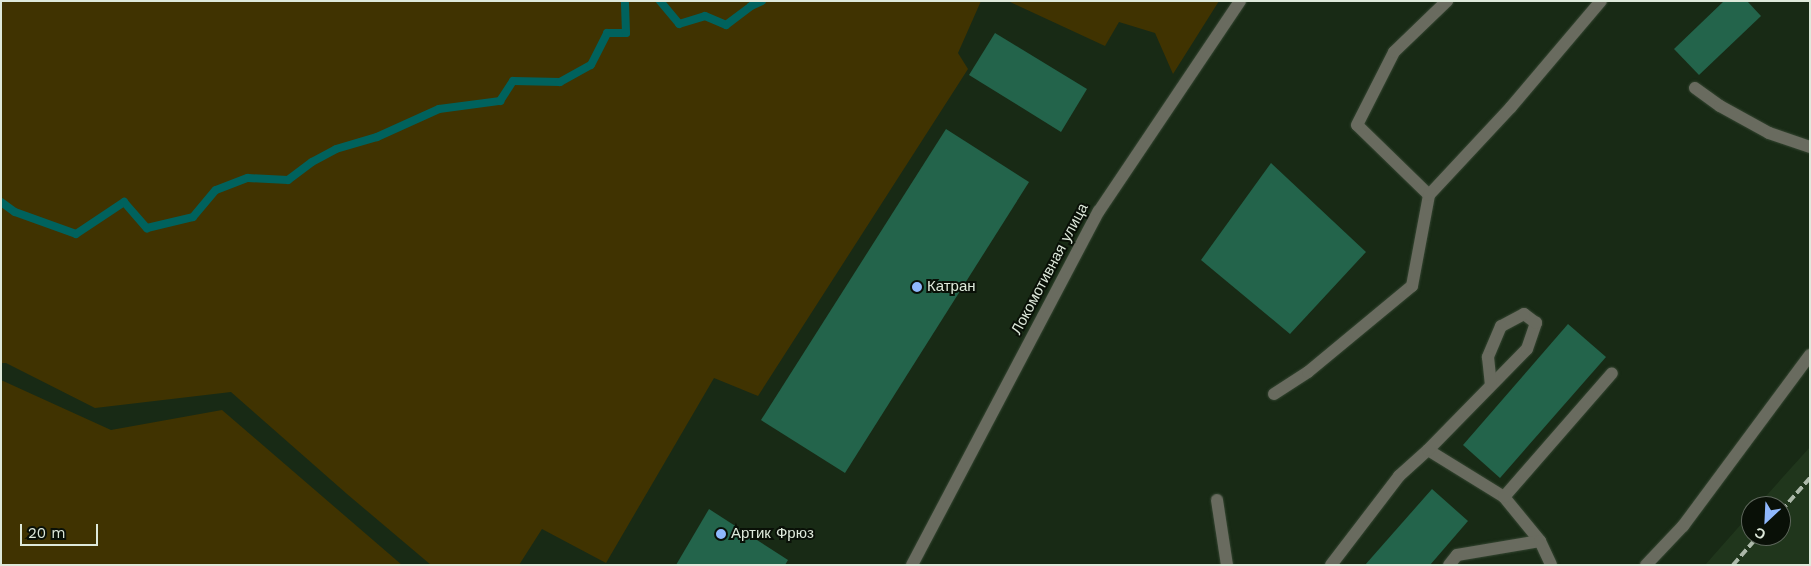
<!DOCTYPE html>
<html>
<head>
<meta charset="utf-8">
<style>
  body { margin:0 }
  #map { position:relative; width:1811px; height:566px; overflow:hidden; background:#182a15; font-family:"Work Sans",sans-serif }
  div>[style] { position:absolute }
  [style*='--x'] { left:calc(var(--x)*1px); top:calc(var(--y)*1px); width:calc(var(--w)*1px); rotate:calc(var(--a)*1deg) }
  .built>* { inset:0; background:#20361c }
  .green>* { inset:0; background:#403301 }
  .stream>* { height:8px; margin:-4px; padding:0 4px; transform-origin:4px; border-radius:4px; background:#00625d }
  .building>* { inset:0; background:#23644b }
  .roads { filter:drop-shadow(0 0 1px #344531) drop-shadow(0 0 1px #344531) }
  .minor>* { height:12px; margin:-6px; padding:0 6px; transform-origin:6px; border-radius:6px; background:#696b5f }
  .rail>* { height:4px; margin-top:-2px; transform-origin:0; background:repeating-linear-gradient(90deg,#acb8a9 0 8px,transparent 0 12px) }
  .dots>* { width:14px; height:14px; translate:-50% -50%; box-sizing:border-box; border:2px solid #091007; border-radius:50% }
  span { translate:-50% -50%; white-space:nowrap; text-align:center; line-height:1.15; -webkit-text-stroke:4px #091007; paint-order:stroke }
  .street-label { font-size:15px; color:#dee9db }
  .poi-label { font-size:15px; color:#dee9db }
  .left { translate:0 -50%; text-align:left }
  .frame { position:absolute; inset:0; border:2px solid #dee9db; pointer-events:none }
  .north { position:absolute; left:1741px; top:496px; width:50px; height:50px; box-sizing:border-box; background:#091007; border:1px solid #5e675c; border-radius:50%; rotate:205deg; font-size:14px; font-weight:700; line-height:20px; text-align:center; color:#dee9db }
  .north::after { content:''; display:block; margin:auto; width:18px; height:22px; background:#8fb8fd; clip-path:polygon(50% 0,100% 100%,50% 72%,0 100%) }
  .scale { position:absolute; left:20px; top:524px; width:78px; height:22px; box-sizing:border-box; border:2px solid #dee9db; border-top:0; padding-left:6px; font-size:15px; line-height:18px; white-space:nowrap; color:#dee9db; -webkit-text-stroke:4px #091007; paint-order:stroke }
</style>
</head>
<body>
<div id="map">
  <div class="built">
    <i style="clip-path:polygon(1810px 447px,1810px 565px,1705px 565px,1751px 513px,1751px 536px,1781px 536px,1781px 506px,1757px 506px)"></i>
  </div>
  <div class="green">
    <i style="clip-path:polygon(1px 1px,981px 1px,958px 53px,968px 69px,758px 396px,714px 378px,606px 563px,542px 529px,519px 565px,431px 565px,347px 494px,231px 392px,95px 408px,6px 363px,1px 363px)"></i>
    <i style="clip-path:polygon(1008px 1px,1219px 1px,1173px 74px,1155px 33px,1119px 22px,1105px 46px)"></i>
    <i style="clip-path:polygon(1px 380px,111px 430px,222px 410px,402px 565px,1px 565px)"></i>
  </div>
  <div class="stream">
    <i style="--x:660;--y:1;--w:30;--a:50"></i>
    <i style="--x:679;--y:24;--w:27;--a:-17"></i>
    <i style="--x:705;--y:16;--w:23;--a:23"></i>
    <i style="--x:726;--y:25;--w:31;--a:-37"></i>
    <i style="--x:751;--y:6;--w:12;--a:-24"></i>
    <i style="--x:1;--y:202;--w:17;--a:36"></i>
    <i style="--x:15;--y:212;--w:65;--a:19.8"></i>
    <i style="--x:76;--y:234;--w:58;--a:-33.7"></i>
    <i style="--x:124;--y:202;--w:35;--a:49"></i>
    <i style="--x:147;--y:228;--w:47;--a:-13.4"></i>
    <i style="--x:193;--y:217;--w:35;--a:-50"></i>
    <i style="--x:216;--y:190;--w:34;--a:-21"></i>
    <i style="--x:248;--y:178;--w:40;--a:2.9"></i>
    <i style="--x:288;--y:180;--w:30;--a:-37"></i>
    <i style="--x:312;--y:162;--w:27;--a:-28"></i>
    <i style="--x:336;--y:149;--w:43;--a:-16.3"></i>
    <i style="--x:377;--y:137;--w:68;--a:-24.3"></i>
    <i style="--x:439;--y:109;--w:62;--a:-7.5"></i>
    <i style="--x:500;--y:101;--w:24;--a:-57"></i>
    <i style="--x:513;--y:81;--w:47;--a:1.2"></i>
    <i style="--x:560;--y:82;--w:35;--a:-29"></i>
    <i style="--x:591;--y:65;--w:36;--a:-63"></i>
    <i style="--x:607;--y:33;--w:19;--a:0"></i>
    <i style="--x:626;--y:33;--w:32;--a:-92"></i>
  </div>
  <div class="building">
    <i style="clip-path:polygon(1724px 1px,1747px 1px,1761px 16px,1699px 75px,1674px 49px)"></i>
    <i style="clip-path:polygon(995px 33px,1087px 89px,1061px 132px,969px 75px)"></i>
    <i style="clip-path:polygon(946px 129px,1029px 182px,845px 473px,761px 420px)"></i>
    <i style="clip-path:polygon(1271px 163px,1366px 252px,1290px 334px,1201px 260px)"></i>
    <i style="clip-path:polygon(1568px 324px,1606px 357px,1500px 478px,1463px 445px)"></i>
    <i style="clip-path:polygon(1432px 489px,1468px 521px,1430px 565px,1365px 565px)"></i>
    <i style="clip-path:polygon(709px 509px,788px 560px,785px 565px,676px 565px)"></i>
  </div>
  <div class="roads">
    <div class="minor">
      <i style="--x:1695;--y:88;--w:31;--a:36"></i>
      <i style="--x:1720;--y:106;--w:56;--a:28.9"></i>
      <i style="--x:1769;--y:133;--w:43;--a:18.9"></i>
      <i style="--x:1429;--y:195;--w:100;--a:-135.8"></i>
      <i style="--x:1357;--y:125;--w:82;--a:-63.1"></i>
      <i style="--x:1394;--y:52;--w:74;--a:-43.9"></i>
      <i style="--x:1274;--y:394;--w:40;--a:-32.9"></i>
      <i style="--x:1308;--y:372;--w:135;--a:-39.6"></i>
      <i style="--x:1412;--y:286;--w:93;--a:-79.4"></i>
      <i style="--x:1429;--y:195;--w:120;--a:-47"></i>
      <i style="--x:1511;--y:107;--w:139;--a:-49.7"></i>
      <i style="--x:1428;--y:450;--w:89;--a:31.7"></i>
      <i style="--x:1504;--y:497;--w:57;--a:50.7"></i>
      <i style="--x:1504;--y:497;--w:164;--a:-48.9"></i>
      <i style="--x:1217;--y:500;--w:66;--a:81.3"></i>
      <i style="--x:912;--y:565;--w:400;--a:-62.2"></i>
      <i style="--x:1099;--y:211;--w:253;--a:-56.1"></i>
      <i style="--x:1331;--y:565;--w:112;--a:-52.6"></i>
      <i style="--x:1399;--y:476;--w:39;--a:-42"></i>
      <i style="--x:1428;--y:450;--w:141;--a:-45.6"></i>
      <i style="--x:1527;--y:349;--w:28;--a:-71"></i>
      <i style="--x:1536;--y:323;--w:15;--a:-143"></i>
      <i style="--x:1524;--y:314;--w:26;--a:152"></i>
      <i style="--x:1501;--y:326;--w:34;--a:113"></i>
      <i style="--x:1488;--y:357;--w:28;--a:84"></i>
      <i style="--x:1449;--y:565;--w:13;--a:-51"></i>
      <i style="--x:1457;--y:555;--w:84;--a:-9.6"></i>
      <i style="--x:1540;--y:541;--w:26;--a:65"></i>
      <i style="--x:1646;--y:565;--w:54;--a:-46.5"></i>
      <i style="--x:1683;--y:526;--w:213;--a:-53.4"></i>
    </div>
  </div>
  <div class="rail">
    <i style="--x:1781;--y:511;--w:44;--a:-48.7"></i>
    <i style="--x:1733;--y:565;--w:38;--a:-49"></i>
  </div>
  <div class="dots">
    <i style="left:917px;top:287px;background:#8fb8fd"></i>
    <i style="left:721px;top:534px;background:#8fb8fd"></i>
  </div>
  <div class="street-label">
    <span style="left:1050px;top:269px;rotate:-62deg">Локомотивная улица</span>
  </div>
  <div class="poi-label">
    <span class="left" style="left:927px;top:287px">Катран</span>
    <span class="left" style="left:731px;top:534px">Артик Фрюз</span>
  </div>
  <div class="frame"></div>
  <div class="north">С</div>
  <div class="scale">20 m</div>
</div>
</body>
</html>
